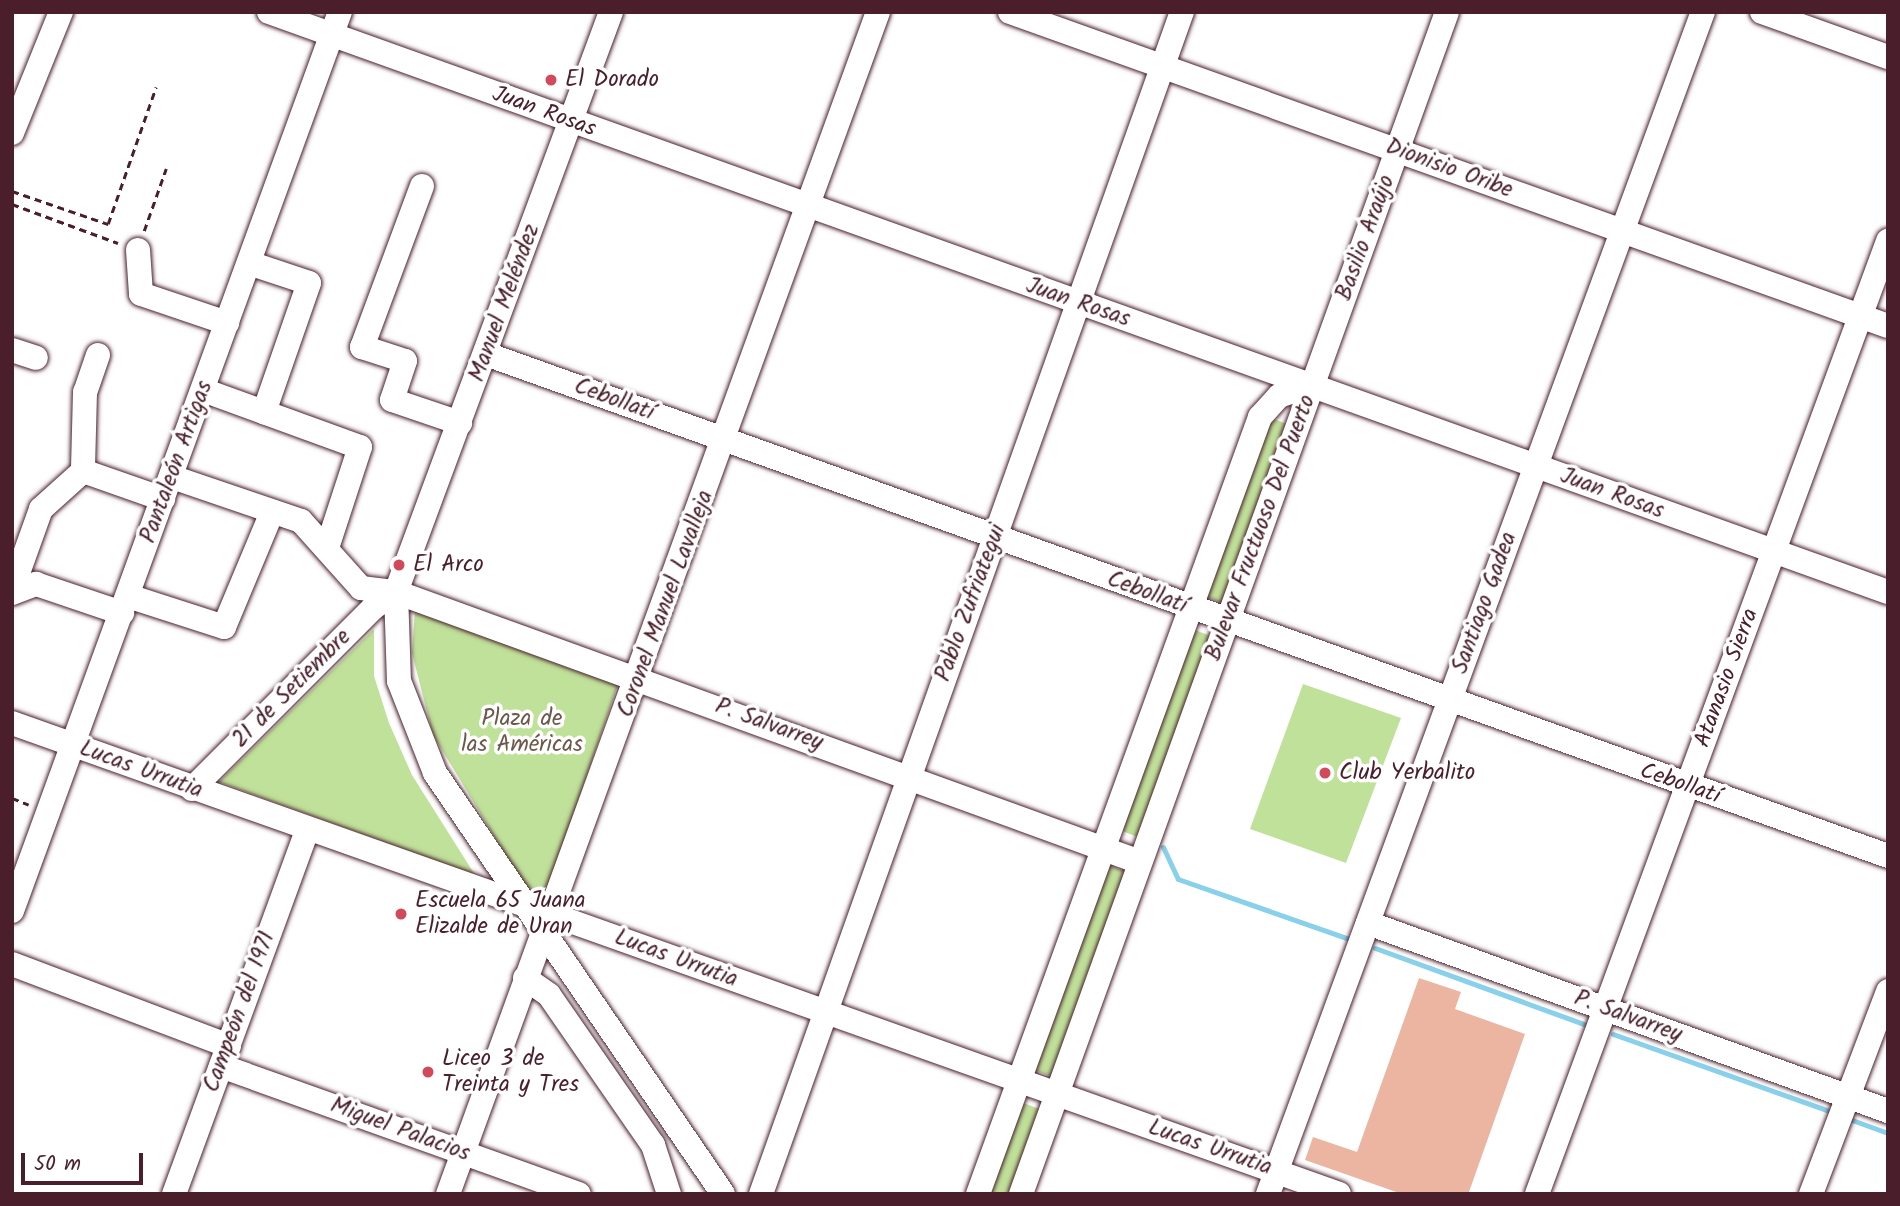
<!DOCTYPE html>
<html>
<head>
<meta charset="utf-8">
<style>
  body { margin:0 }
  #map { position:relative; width:1900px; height:1206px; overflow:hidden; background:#fff; font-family:Kalam,sans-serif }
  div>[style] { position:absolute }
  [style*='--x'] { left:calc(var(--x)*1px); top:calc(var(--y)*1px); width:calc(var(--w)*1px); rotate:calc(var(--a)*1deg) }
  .green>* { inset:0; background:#c0e19a }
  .stream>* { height:5px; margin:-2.5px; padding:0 2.5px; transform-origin:2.5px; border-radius:2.5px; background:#89d0ea }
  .building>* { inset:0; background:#ecb5a2 }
  .path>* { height:2.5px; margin-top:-1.25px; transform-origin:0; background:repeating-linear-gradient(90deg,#4a1f2b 0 7px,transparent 0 12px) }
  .roads { filter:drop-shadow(0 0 2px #4a1f2b) drop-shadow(0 0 2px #4a1f2b) }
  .minor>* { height:24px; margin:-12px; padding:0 12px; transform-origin:12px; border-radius:12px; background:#fff }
  .dots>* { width:19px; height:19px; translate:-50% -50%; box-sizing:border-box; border:4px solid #fff; border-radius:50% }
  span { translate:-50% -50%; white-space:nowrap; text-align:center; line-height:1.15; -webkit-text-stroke:7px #fff; paint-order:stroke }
  .poi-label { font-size:23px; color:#4a1f2b }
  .left { translate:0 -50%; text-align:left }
  .street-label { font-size:23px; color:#4a1f2b }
  .park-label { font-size:23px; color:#6d594c }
  .frame { position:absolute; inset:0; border:14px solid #4a1f2b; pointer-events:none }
  .scale { position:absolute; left:21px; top:1153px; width:122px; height:32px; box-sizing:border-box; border:4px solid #4a1f2b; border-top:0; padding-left:9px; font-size:21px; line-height:24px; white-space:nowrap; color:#4a1f2b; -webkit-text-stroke:5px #fff; paint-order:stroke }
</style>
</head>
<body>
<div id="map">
  <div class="green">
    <i style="clip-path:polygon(1268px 417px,1287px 424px,1223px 603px,1204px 596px)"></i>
    <i style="clip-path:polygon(415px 609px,618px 684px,546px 895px,531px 897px,433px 735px,412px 653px)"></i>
    <i style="clip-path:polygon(374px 629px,374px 676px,389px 723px,412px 775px,475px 875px,219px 782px)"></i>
    <i style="clip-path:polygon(1192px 629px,1211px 636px,1140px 838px,1120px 830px)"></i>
    <i style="clip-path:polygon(1303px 684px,1401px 718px,1346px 863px,1250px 829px)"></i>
    <i style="clip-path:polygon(1108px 865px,1127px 872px,1054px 1077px,1034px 1070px)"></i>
    <i style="clip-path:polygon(1023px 1103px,1042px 1110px,1012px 1194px,990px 1194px)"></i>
  </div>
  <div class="stream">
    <i style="--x:1163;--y:847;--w:35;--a:65"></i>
    <i style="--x:1178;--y:879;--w:181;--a:19.3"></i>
    <i style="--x:1375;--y:948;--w:226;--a:20"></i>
    <i style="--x:1613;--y:1034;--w:227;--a:19.6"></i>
    <i style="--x:1852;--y:1120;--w:38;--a:20"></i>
  </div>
  <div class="building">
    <i style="clip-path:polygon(1419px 978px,1461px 992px,1455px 1009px,1525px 1034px,1469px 1192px,1473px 1194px,1402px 1194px,1305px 1160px,1313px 1137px,1357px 1152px)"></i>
  </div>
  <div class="path">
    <i style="--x:12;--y:191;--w:102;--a:19"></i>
    <i style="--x:108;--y:224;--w:145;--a:-70.7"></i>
    <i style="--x:12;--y:204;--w:113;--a:20.2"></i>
    <i style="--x:144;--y:231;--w:66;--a:-70.5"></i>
    <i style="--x:12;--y:798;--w:18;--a:22"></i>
  </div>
  <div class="roads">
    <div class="minor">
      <i style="--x:269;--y:12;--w:1720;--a:19.71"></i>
      <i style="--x:611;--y:12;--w:619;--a:110.34"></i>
      <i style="--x:396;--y:592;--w:89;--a:88.1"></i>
      <i style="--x:399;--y:681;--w:99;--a:68.6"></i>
      <i style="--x:435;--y:773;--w:510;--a:55.62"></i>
      <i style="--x:1010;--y:12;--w:932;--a:19.68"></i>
      <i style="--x:1762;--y:12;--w:134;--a:19.7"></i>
      <i style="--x:12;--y:133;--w:131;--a:-68"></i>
      <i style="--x:422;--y:186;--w:172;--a:110.4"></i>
      <i style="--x:362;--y:347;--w:45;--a:18"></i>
      <i style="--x:405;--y:361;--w:41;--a:108.4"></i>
      <i style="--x:392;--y:400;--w:72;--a:18.7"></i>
      <i style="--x:138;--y:250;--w:44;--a:86.1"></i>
      <i style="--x:141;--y:294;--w:91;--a:18.6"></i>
      <i style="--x:249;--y:263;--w:63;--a:18.4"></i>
      <i style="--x:309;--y:283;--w:137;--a:109.2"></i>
      <i style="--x:12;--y:350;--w:25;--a:18"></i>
      <i style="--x:486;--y:354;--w:1489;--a:19.7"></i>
      <i style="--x:98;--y:355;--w:39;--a:109"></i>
      <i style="--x:85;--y:392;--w:79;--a:91.5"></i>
      <i style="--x:83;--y:471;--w:85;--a:19.3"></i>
      <i style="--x:203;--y:390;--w:167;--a:20"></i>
      <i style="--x:360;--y:447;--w:106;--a:108.1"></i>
      <i style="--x:172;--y:477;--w:136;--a:18.8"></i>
      <i style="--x:301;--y:521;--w:90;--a:48.2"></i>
      <i style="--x:361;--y:588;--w:35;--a:7"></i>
      <i style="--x:396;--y:592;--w:791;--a:19.95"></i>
      <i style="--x:12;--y:590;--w:86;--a:-70.3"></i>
      <i style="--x:41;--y:509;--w:57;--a:-42.1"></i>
      <i style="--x:12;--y:593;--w:26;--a:-21"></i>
      <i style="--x:36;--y:584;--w:91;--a:18.6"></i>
      <i style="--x:128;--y:596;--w:101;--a:17.9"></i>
      <i style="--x:224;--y:627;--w:125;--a:-67.3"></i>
      <i style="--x:12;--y:723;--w:1408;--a:19.54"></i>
      <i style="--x:192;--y:789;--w:256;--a:-45"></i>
      <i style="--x:373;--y:608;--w:28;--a:-35"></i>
      <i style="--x:12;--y:911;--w:957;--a:-69.96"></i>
      <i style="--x:1368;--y:923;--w:553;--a:19.88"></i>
      <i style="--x:12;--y:964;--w:232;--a:20.7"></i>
      <i style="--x:525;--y:978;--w:29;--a:35"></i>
      <i style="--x:549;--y:995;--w:183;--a:55.3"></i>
      <i style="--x:653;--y:1145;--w:52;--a:71.9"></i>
      <i style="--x:221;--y:1066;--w:380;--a:19.7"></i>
      <i style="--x:174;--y:1194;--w:387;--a:-69.9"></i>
      <i style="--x:448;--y:1194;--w:1258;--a:-70.01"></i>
      <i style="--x:761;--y:1194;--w:1255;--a:-70.4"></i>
      <i style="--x:978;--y:1194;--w:827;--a:-70.05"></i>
      <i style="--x:1260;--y:417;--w:28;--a:-48"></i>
      <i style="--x:1279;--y:396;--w:36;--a:-19"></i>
      <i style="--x:1021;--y:1194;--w:1256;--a:-70.18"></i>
      <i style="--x:1268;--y:1194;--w:1260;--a:-69.8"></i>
      <i style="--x:1537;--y:1194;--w:1016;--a:-69.78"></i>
      <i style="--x:1811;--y:1194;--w:217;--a:-69.2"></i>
    </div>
  </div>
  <div class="dots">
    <i style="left:551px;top:80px;background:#d1495b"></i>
    <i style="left:399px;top:565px;background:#d1495b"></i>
    <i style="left:1325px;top:773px;background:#d1495b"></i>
    <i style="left:401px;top:914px;background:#d1495b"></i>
    <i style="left:428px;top:1072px;background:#d1495b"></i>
  </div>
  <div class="poi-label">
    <span class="left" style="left:565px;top:80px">El Dorado</span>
    <span class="left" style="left:413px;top:565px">El Arco</span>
    <span class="left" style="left:1339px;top:773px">Club Yerbalito</span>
    <span class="left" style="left:415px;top:914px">Escuela 65 Juana<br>Elizalde de Uran</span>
    <span class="left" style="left:442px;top:1072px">Liceo 3 de<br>Treinta y Tres</span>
  </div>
  <div class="street-label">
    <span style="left:544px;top:112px;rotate:20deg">Juan Rosas</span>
    <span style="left:1449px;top:169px;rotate:20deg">Dionisio Oribe</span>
    <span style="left:1366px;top:238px;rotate:-70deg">Basilio Araújo</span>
    <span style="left:505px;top:303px;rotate:-70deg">Manuel Meléndez</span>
    <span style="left:1078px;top:303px;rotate:19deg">Juan Rosas</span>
    <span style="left:614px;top:400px;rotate:20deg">Cebollatí</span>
    <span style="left:177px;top:462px;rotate:-70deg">Pantaleón Artigas</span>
    <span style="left:1612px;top:494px;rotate:20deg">Juan Rosas</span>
    <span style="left:1261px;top:528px;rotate:-70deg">Bulevar Fructuoso Del Puerto</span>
    <span style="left:1147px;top:593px;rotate:20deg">Cebollatí</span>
    <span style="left:971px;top:603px;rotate:-70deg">Pablo Zufriategui</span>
    <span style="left:1485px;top:603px;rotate:-70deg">Santiago Gadea</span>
    <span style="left:666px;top:604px;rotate:-70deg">Coronel Manuel Lavalleja</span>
    <span style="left:1727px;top:678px;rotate:-70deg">Atanasio Sierra</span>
    <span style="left:292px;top:689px;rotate:-45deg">21 de Setiembre</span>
    <span style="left:769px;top:725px;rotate:20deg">P. Salvarrey</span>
    <span style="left:141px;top:770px;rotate:20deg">Lucas Urrutia</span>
    <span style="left:1680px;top:784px;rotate:19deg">Cebollatí</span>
    <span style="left:676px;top:959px;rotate:20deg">Lucas Urrutia</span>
    <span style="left:240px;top:1012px;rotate:-70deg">Campeón del 1971</span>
    <span style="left:1628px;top:1017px;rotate:20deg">P. Salvarrey</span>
    <span style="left:400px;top:1130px;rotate:20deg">Miguel Palacios</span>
    <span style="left:1210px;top:1148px;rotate:19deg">Lucas Urrutia</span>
  </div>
  <div class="park-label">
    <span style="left:522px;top:732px">Plaza de<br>las Américas</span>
  </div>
  <div class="frame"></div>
  <div class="scale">50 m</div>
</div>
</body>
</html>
